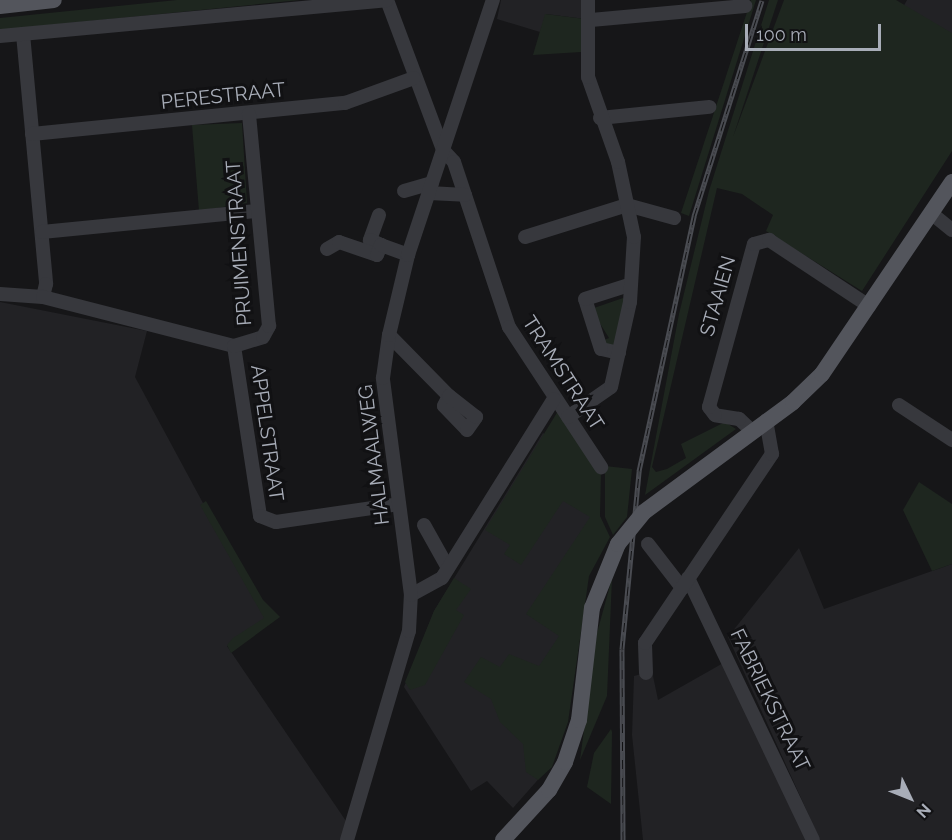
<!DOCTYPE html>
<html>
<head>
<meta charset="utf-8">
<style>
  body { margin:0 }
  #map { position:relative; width:952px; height:840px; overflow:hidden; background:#161618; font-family:Raleway,sans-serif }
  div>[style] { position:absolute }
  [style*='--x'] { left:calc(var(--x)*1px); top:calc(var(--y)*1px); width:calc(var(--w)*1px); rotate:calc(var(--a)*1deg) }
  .built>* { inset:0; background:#222225 }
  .green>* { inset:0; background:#1e261f }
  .minor>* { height:14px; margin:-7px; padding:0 7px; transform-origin:7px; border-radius:7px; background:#37383d }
  .major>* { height:16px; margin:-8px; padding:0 8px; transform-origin:8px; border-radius:8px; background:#53555c }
  .rail>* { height:5px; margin-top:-2.5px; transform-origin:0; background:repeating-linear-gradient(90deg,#111113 0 9px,#4a4c52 0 18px); box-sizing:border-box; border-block:2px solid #4a4c52 }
  .major-bridge>* { height:16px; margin:-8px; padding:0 8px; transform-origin:8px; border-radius:8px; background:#53555c }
  span { translate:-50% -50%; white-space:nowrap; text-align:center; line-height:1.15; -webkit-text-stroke:6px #111113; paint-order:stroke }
  .street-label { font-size:20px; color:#a8adb8 }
  .north { position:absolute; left:880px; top:768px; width:60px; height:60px; -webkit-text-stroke:4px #111113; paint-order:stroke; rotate:133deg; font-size:16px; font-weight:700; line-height:24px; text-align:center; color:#a8adb8 }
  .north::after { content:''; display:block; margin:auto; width:21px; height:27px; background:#a8adb8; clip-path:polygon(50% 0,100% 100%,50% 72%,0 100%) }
  .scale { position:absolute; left:745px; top:24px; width:136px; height:27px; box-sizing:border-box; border:3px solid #a8adb8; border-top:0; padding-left:8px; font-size:18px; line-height:21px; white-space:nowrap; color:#a8adb8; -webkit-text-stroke:4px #111113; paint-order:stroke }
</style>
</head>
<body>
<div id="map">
  <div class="built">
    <i style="clip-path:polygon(501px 0,581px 0,585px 19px,546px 14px,540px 32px,497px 19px)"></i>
    <i style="clip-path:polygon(907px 0,952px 0,952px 59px,895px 21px)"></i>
    <i style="clip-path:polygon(0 302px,147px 331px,135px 377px,265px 618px,227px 646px,346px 821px,341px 840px,0 840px)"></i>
    <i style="clip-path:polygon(543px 433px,599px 473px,543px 774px,513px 808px,487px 781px,471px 791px,404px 687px,434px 611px)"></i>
    <i style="clip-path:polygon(799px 548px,824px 609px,952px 564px,952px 840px,820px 840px,728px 637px)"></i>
    <i style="clip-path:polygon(725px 662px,809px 840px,643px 840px,632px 735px,634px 676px,652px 671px,658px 700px)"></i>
  </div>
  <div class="green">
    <i style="clip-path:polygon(177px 0,300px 0,0 30px,0 18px)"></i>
    <i style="clip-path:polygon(751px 0,756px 0,689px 216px,681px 213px)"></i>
    <i style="clip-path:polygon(769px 0,778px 0,733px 137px,784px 0,896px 0,952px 33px,952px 151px,862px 291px,766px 231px,773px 215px,742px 194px,717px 188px,652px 467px,656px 472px,667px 469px,686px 458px,681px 444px,725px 422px,736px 429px,645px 495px,679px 314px,709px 191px)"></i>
    <i style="clip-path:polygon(545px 14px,585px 19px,581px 52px,533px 55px)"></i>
    <i style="clip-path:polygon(242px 123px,247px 203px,199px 211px,192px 125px)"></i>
    <i style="clip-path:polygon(626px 297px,613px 349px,602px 341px,609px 338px,591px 309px)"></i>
    <i style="clip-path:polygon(558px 411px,601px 472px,600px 516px,610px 537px,589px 576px,568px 722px,552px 767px,538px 780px,526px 772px,523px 744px,500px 722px,491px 699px,464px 682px,481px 657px,500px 667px,509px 654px,539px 666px,559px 636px,526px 614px,590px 517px,563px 501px,521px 565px,504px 554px,510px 545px,485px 530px)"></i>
    <i style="clip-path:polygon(605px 466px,632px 469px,627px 517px,613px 535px,605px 517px)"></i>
    <i style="clip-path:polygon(919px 482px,952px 504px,952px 564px,932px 571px,903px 510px)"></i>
    <i style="clip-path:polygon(206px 501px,263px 600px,280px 617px,231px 653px,227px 645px,233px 638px,264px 618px,200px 505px)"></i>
    <i style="clip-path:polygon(454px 578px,471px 589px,456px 610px,464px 615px,425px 685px,410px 690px,405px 682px,434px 611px)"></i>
    <i style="clip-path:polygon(612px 578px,607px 696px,580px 760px,597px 633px)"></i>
    <i style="clip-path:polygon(611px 729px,612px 732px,611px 804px,587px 787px,594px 753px)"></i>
  </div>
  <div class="minor">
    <i style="--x:387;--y:0;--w:160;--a:69.5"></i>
    <i style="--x:443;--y:150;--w:16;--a:47"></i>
    <i style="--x:454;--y:162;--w:174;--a:71.6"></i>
    <i style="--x:509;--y:327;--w:168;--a:56.7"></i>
    <i style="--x:591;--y:20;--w:155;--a:-5.2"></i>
    <i style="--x:23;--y:34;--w:251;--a:84.7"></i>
    <i style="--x:46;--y:284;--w:13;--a:103"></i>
    <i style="--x:0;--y:36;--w:388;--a:-5.3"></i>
    <i style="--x:600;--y:118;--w:110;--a:-5.8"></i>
    <i style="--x:32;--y:134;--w:315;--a:-5.7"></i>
    <i style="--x:345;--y:103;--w:73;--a:-19.9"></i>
    <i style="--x:404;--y:191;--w:29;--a:-16"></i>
    <i style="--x:429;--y:193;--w:36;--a:3"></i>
    <i style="--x:931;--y:213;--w:27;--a:39"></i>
    <i style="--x:379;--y:215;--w:27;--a:110"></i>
    <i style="--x:370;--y:240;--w:12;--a:24"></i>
    <i style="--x:42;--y:232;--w:216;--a:-5.6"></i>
    <i style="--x:525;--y:237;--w:107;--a:-17.4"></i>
    <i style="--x:627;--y:205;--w:49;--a:15.5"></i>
    <i style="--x:327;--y:249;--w:14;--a:-30"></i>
    <i style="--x:339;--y:242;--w:40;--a:18.9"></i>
    <i style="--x:377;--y:255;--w:11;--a:-68"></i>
    <i style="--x:381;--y:245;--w:29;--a:20"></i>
    <i style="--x:0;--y:294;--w:43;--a:4"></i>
    <i style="--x:43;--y:297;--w:197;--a:14.4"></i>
    <i style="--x:389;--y:335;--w:86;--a:45.5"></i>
    <i style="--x:449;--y:396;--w:11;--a:117"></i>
    <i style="--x:444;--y:406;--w:33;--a:46"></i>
    <i style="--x:467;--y:430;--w:16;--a:-55"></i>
    <i style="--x:476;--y:417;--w:34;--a:-142"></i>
    <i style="--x:234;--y:346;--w:172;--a:81.3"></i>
    <i style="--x:260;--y:516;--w:17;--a:21"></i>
    <i style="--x:276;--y:522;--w:124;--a:-8.3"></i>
    <i style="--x:234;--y:346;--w:30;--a:-17"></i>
    <i style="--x:263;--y:337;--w:13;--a:-61"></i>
    <i style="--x:269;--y:326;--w:213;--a:-95.4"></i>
    <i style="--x:619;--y:353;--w:18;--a:-167"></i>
    <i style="--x:601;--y:349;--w:52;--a:-107.7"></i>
    <i style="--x:585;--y:299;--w:46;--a:-17.7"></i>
    <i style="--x:899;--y:405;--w:64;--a:33.4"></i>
    <i style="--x:568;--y:417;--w:52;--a:-34.9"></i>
    <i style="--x:611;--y:387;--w:87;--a:-77.4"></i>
    <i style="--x:630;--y:302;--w:65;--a:-86.5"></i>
    <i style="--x:634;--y:237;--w:77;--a:-102"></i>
    <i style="--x:618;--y:162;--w:90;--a:-109.4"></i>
    <i style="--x:588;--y:77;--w:77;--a:-90"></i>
    <i style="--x:752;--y:431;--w:18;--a:-137"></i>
    <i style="--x:739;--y:419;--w:24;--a:-171"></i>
    <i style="--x:715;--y:415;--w:10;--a:-127"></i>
    <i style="--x:709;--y:407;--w:169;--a:-74.6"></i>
    <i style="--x:754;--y:244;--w:16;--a:-15"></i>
    <i style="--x:769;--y:240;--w:120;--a:33.4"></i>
    <i style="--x:424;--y:525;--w:49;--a:60.8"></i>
    <i style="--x:648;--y:544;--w:56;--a:52.3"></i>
    <i style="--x:688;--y:578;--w:290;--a:64.5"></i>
    <i style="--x:411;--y:595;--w:35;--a:-29"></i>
    <i style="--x:442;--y:578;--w:211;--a:-58"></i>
    <i style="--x:646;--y:673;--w:30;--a:-92"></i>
    <i style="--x:645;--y:643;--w:228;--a:-56.1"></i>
    <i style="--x:772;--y:454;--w:34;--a:-100"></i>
    <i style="--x:347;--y:840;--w:218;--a:-73.5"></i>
    <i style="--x:409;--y:631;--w:36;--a:-87"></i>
    <i style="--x:411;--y:595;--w:219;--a:-97.4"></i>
    <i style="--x:383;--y:378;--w:43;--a:-82.1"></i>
    <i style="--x:389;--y:335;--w:82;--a:-76.6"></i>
    <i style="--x:408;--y:255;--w:269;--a:-71.6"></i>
  </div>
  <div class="major">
    <i style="--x:0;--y:6;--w:54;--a:-6.3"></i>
    <i style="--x:644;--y:512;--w:185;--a:-36.4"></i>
    <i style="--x:793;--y:402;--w:40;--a:-44"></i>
    <i style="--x:822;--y:374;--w:232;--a:-55.9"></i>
    <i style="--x:503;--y:840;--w:68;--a:-47.4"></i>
    <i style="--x:549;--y:790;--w:32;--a:-60"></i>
    <i style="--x:565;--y:762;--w:44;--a:-71.6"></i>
    <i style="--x:579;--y:720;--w:113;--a:-83.4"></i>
    <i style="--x:592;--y:608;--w:69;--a:-67.9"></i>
  </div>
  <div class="rail">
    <i style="--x:623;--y:840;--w:191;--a:-90.3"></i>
    <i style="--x:622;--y:649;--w:179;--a:-84.5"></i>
    <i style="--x:639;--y:471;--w:261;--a:-77.8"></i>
    <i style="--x:694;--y:216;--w:226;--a:-72.5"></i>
  </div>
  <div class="major-bridge">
    <i style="--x:618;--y:544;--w:41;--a:-50.9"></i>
  </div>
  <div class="street-label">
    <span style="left:223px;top:96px;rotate:-6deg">PERESTRAAT</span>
    <span style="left:239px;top:243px;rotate:-94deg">PRUIMENSTRAAT</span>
    <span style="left:718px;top:296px;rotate:-74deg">STAAIEN</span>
    <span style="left:563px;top:373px;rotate:57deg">TRAMSTRAAT</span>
    <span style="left:267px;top:433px;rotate:82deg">APPELSTRAAT</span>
    <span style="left:374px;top:455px;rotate:-97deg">HALMAALWEG</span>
    <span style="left:770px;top:700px;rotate:64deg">FABRIEKSTRAAT</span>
  </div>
  <div class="north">N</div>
  <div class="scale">100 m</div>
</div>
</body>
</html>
